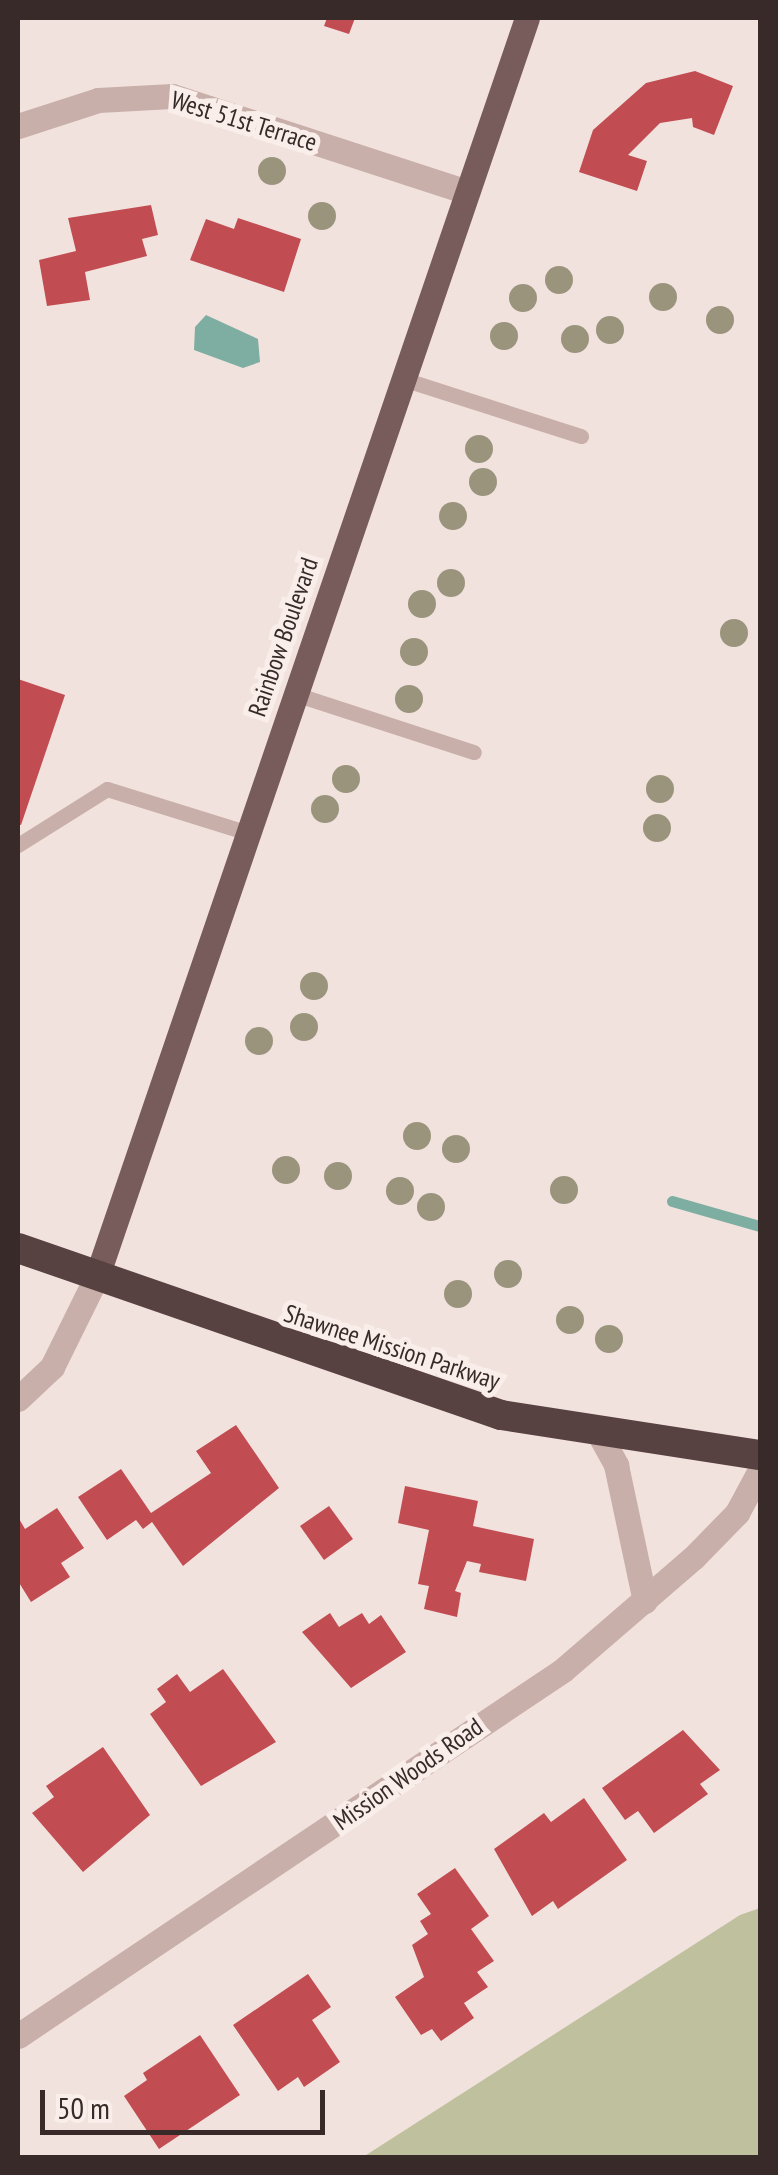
<!DOCTYPE html>
<html>
<head>
<meta charset="utf-8">
<style>
  body { margin:0 }
  #map { position:relative; width:778px; height:2175px; overflow:hidden; background:#f2e2de; font-family:"PT Sans Narrow",sans-serif }
  div>[style] { position:absolute }
  [style*='--x'] { left:calc(var(--x)*1px); top:calc(var(--y)*1px); width:calc(var(--w)*1px); rotate:calc(var(--a)*1deg) }
  .green>* { inset:0; background:#bfc09e }
  .water>* { inset:0; background:#7eaea2 }
  .stream>* { height:11px; margin:-5.5px; padding:0 5.5px; transform-origin:5.5px; border-radius:5.5px; background:#7eaea2 }
  .building>* { inset:0; background:#c14c52 }
  .lane>* { height:15px; margin:-7.5px; padding:0 7.5px; transform-origin:7.5px; border-radius:7.5px; background:#c9afaa }
  .street>* { height:25px; margin:-12.5px; padding:0 12.5px; transform-origin:12.5px; border-radius:12.5px; background:#c9afaa }
  .primary>* { height:25px; margin:-12.5px; padding:0 12.5px; transform-origin:12.5px; border-radius:12.5px; background:#785c5b }
  .highway>* { height:30px; margin:-15px; padding:0 15px; transform-origin:15px; border-radius:15px; background:#584141 }
  .trees>* { width:28px; height:28px; margin:-14px; border-radius:50%; background:#9a947d }
  span { translate:-50% -50%; white-space:nowrap; text-align:center; line-height:1.15; -webkit-text-stroke:10px #f9eeea; paint-order:stroke }
  .street-label { font-size:25px; color:#372a29 }
  .frame { position:absolute; inset:0; border:20px solid #372a29; pointer-events:none }
  .scale { position:absolute; left:40px; top:2090px; width:285px; height:45px; box-sizing:border-box; border:5px solid #372a29; border-top:0; padding-left:12px; font-size:30px; line-height:35px; white-space:nowrap; color:#372a29; -webkit-text-stroke:8px #f9eeea; paint-order:stroke }
</style>
</head>
<body>
<div id="map">
  <div class="green">
    <i style="clip-path:polygon(760px 1908px,760px 2157px,363px 2157px,740px 1915px)"></i>
  </div>
  <div class="water">
    <i style="clip-path:polygon(206px 315px,258px 339px,260px 362px,243px 368px,194px 350px,195px 327px)"></i>
  </div>
  <div class="stream">
    <i style="--x:672;--y:1201;--w:91;--a:15.9"></i>
  </div>
  <div class="building">
    <i style="clip-path:polygon(327px 18px,355px 18px,349px 34px,324px 26px)"></i>
    <i style="clip-path:polygon(695px 71px,733px 86px,714px 135px,693px 127px,692px 118px,660px 123px,628px 155px,647px 161px,637px 191px,579px 172px,593px 130px,646px 83px)"></i>
    <i style="clip-path:polygon(151px 205px,158px 235px,142px 239px,147px 256px,85px 272px,90px 300px,47px 306px,39px 260px,76px 251px,68px 218px)"></i>
    <i style="clip-path:polygon(238px 218px,301px 239px,284px 292px,190px 260px,206px 219px,234px 229px)"></i>
    <i style="clip-path:polygon(18px 679px,65px 695px,21px 825px,18px 824px)"></i>
    <i style="clip-path:polygon(236px 1425px,279px 1488px,183px 1566px,152px 1522px,143px 1529px,136px 1520px,107px 1540px,78px 1497px,121px 1469px,151px 1513px,211px 1473px,196px 1451px)"></i>
    <i style="clip-path:polygon(405px 1486px,478px 1501px,473px 1526px,534px 1539px,526px 1581px,479px 1572px,481px 1564px,467px 1561px,455px 1591px,461px 1593px,457px 1617px,424px 1609px,429px 1586px,418px 1584px,429px 1530px,398px 1523px)"></i>
    <i style="clip-path:polygon(329px 1506px,353px 1539px,324px 1560px,300px 1526px)"></i>
    <i style="clip-path:polygon(57px 1508px,84px 1548px,61px 1563px,70px 1577px,31px 1602px,18px 1581px,18px 1517px,25px 1529px)"></i>
    <i style="clip-path:polygon(330px 1613px,339px 1627px,362px 1613px,369px 1624px,381px 1615px,406px 1652px,351px 1688px,302px 1632px)"></i>
    <i style="clip-path:polygon(223px 1669px,276px 1742px,201px 1786px,150px 1714px,166px 1702px,157px 1689px,177px 1674px,190px 1692px)"></i>
    <i style="clip-path:polygon(683px 1730px,720px 1770px,700px 1784px,708px 1794px,654px 1833px,638px 1811px,625px 1820px,602px 1788px)"></i>
    <i style="clip-path:polygon(103px 1747px,150px 1815px,83px 1872px,32px 1813px,54px 1797px,46px 1786px)"></i>
    <i style="clip-path:polygon(584px 1798px,627px 1860px,558px 1909px,553px 1901px,532px 1916px,494px 1849px,544px 1813px,551px 1822px)"></i>
    <i style="clip-path:polygon(455px 1868px,489px 1916px,471px 1929px,494px 1961px,477px 1972px,488px 1987px,464px 2003px,474px 2018px,441px 2041px,432px 2029px,421px 2035px,395px 1997px,424px 1977px,412px 1945px,428px 1934px,420px 1921px,431px 1914px,417px 1894px)"></i>
    <i style="clip-path:polygon(308px 1974px,331px 2007px,312px 2020px,340px 2062px,304px 2087px,298px 2077px,278px 2091px,233px 2025px)"></i>
    <i style="clip-path:polygon(200px 2035px,240px 2095px,159px 2149px,124px 2096px,147px 2080px,143px 2073px)"></i>
  </div>
  <div class="lane">
    <i style="--x:403;--y:379;--w:187;--a:17.8"></i>
    <i style="--x:295;--y:694;--w:188;--a:18"></i>
    <i style="--x:18;--y:845;--w:105;--a:-32.2"></i>
    <i style="--x:107;--y:789;--w:148;--a:17.3"></i>
  </div>
  <div class="street">
    <i style="--x:18;--y:126;--w:84;--a:-18"></i>
    <i style="--x:98;--y:100;--w:74;--a:-3.1"></i>
    <i style="--x:172;--y:96;--w:310;--a:18"></i>
    <i style="--x:18;--y:1399;--w:47;--a:-43.3"></i>
    <i style="--x:52;--y:1367;--w:102;--a:-63.7"></i>
    <i style="--x:598;--y:1432;--w:38;--a:61"></i>
    <i style="--x:616;--y:1465;--w:139;--a:78"></i>
    <i style="--x:18;--y:2036;--w:656;--a:-33.88"></i>
    <i style="--x:563;--y:1670;--w:173;--a:-40.8"></i>
    <i style="--x:694;--y:1557;--w:62;--a:-45.7"></i>
    <i style="--x:737;--y:1513;--w:49;--a:-61.9"></i>
  </div>
  <div class="primary">
    <i style="--x:97;--y:1276;--w:1329;--a:-71.13"></i>
  </div>
  <div class="highway">
    <i style="--x:18;--y:1248;--w:511;--a:19.07"></i>
    <i style="--x:501;--y:1415;--w:262;--a:8.8"></i>
  </div>
  <div class="trees">
    <i style="left:272px;top:171px"></i>
    <i style="left:322px;top:216px"></i>
    <i style="left:559px;top:280px"></i>
    <i style="left:663px;top:297px"></i>
    <i style="left:523px;top:298px"></i>
    <i style="left:720px;top:320px"></i>
    <i style="left:610px;top:330px"></i>
    <i style="left:504px;top:336px"></i>
    <i style="left:575px;top:339px"></i>
    <i style="left:479px;top:449px"></i>
    <i style="left:483px;top:482px"></i>
    <i style="left:453px;top:516px"></i>
    <i style="left:451px;top:583px"></i>
    <i style="left:422px;top:604px"></i>
    <i style="left:734px;top:633px"></i>
    <i style="left:414px;top:652px"></i>
    <i style="left:409px;top:699px"></i>
    <i style="left:346px;top:779px"></i>
    <i style="left:660px;top:789px"></i>
    <i style="left:325px;top:809px"></i>
    <i style="left:657px;top:828px"></i>
    <i style="left:314px;top:986px"></i>
    <i style="left:304px;top:1027px"></i>
    <i style="left:259px;top:1041px"></i>
    <i style="left:417px;top:1136px"></i>
    <i style="left:456px;top:1149px"></i>
    <i style="left:286px;top:1170px"></i>
    <i style="left:338px;top:1176px"></i>
    <i style="left:564px;top:1190px"></i>
    <i style="left:400px;top:1191px"></i>
    <i style="left:431px;top:1207px"></i>
    <i style="left:508px;top:1274px"></i>
    <i style="left:458px;top:1294px"></i>
    <i style="left:570px;top:1320px"></i>
    <i style="left:609px;top:1339px"></i>
  </div>
  <div class="street-label">
    <span style="left:244px;top:121px;rotate:17deg">West 51st Terrace</span>
    <span style="left:283px;top:637px;rotate:-71deg">Rainbow Boulevard</span>
    <span style="left:392px;top:1347px;rotate:18deg">Shawnee Mission Parkway</span>
    <span style="left:408px;top:1774px;rotate:-35deg">Mission Woods Road</span>
  </div>
  <div class="frame"></div>
  <div class="scale">50 m</div>
</div>
</body>
</html>
